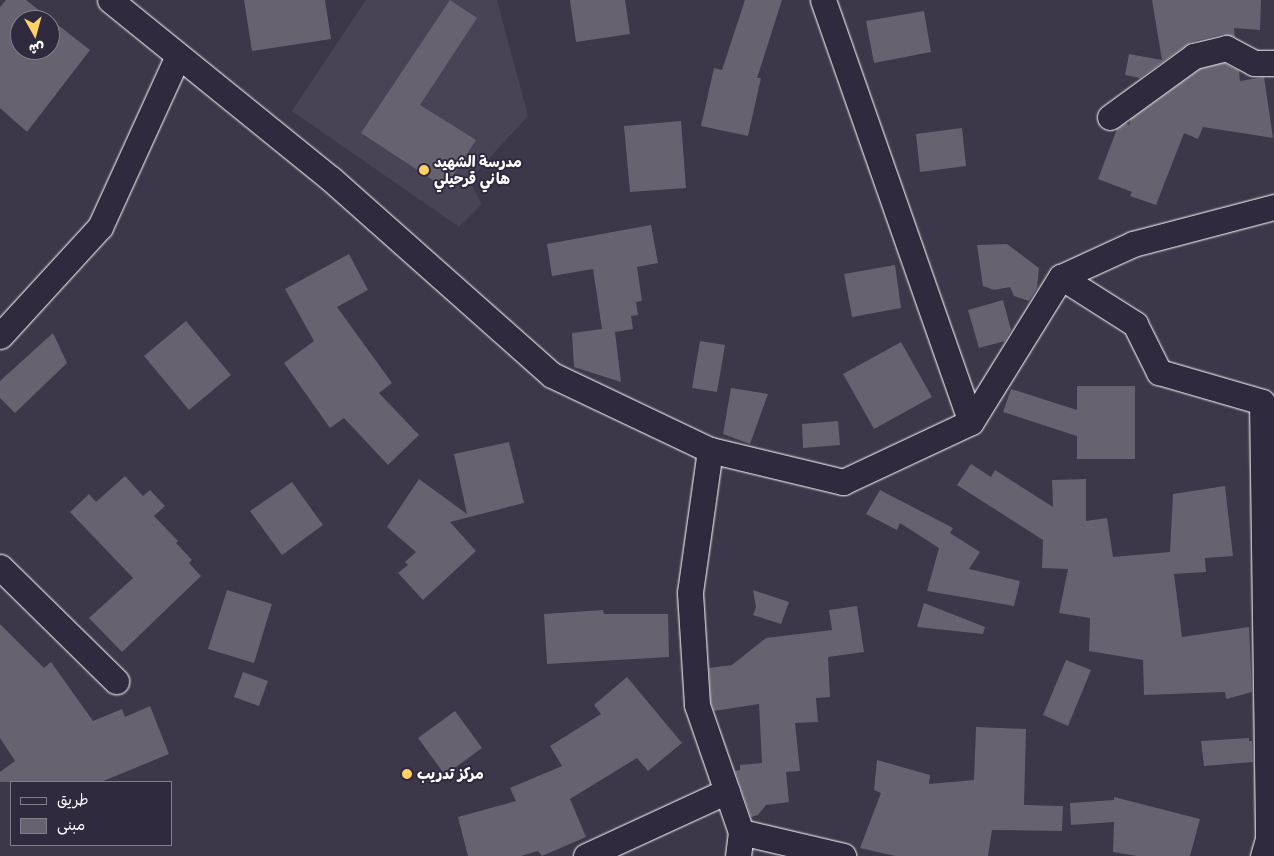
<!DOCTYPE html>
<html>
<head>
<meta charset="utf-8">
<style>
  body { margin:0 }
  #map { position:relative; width:1274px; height:856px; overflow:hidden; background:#3c3749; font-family:Delius,"Playpen Sans Arabic",sans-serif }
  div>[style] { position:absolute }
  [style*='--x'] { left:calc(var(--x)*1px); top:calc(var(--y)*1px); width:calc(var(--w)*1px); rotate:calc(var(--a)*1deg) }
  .built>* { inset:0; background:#494455 }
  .building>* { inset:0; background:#666270 }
  .roads { filter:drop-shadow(0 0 1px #fff) drop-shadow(0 0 1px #fff) }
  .street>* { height:25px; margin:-12.5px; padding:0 12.5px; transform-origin:12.5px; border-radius:12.5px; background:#2f2a3d }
  .dots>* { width:14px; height:14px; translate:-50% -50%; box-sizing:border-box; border:2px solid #2f2a3d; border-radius:50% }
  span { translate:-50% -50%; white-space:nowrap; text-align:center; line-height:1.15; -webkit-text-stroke:4px #2f2a3d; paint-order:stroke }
  .poi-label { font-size:15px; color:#fff; font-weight:700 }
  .left { translate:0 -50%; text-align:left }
  .legend { position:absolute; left:10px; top:781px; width:162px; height:65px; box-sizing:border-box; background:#2f2a3d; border:1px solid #827f8b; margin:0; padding:6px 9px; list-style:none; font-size:15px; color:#fff }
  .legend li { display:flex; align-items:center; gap:10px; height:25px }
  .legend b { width:25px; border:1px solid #827f8b }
  .north { position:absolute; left:10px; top:10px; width:50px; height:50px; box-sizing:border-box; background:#2f2a3d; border:1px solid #827f8b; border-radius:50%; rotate:173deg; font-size:14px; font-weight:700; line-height:20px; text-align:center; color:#fff }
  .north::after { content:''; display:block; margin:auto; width:18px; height:22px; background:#ffd166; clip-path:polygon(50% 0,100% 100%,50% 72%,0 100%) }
</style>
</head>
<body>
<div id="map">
  <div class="built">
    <i style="clip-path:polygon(366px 0,497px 0,528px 116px,469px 180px,482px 204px,459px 227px,292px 111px)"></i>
  </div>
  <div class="building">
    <i style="clip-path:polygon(evenodd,6px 0,26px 0,90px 50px,27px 132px,0 108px,0 7px,6px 0,20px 20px,50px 20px,50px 50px,20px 50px,20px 20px)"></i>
    <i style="clip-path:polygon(244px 0,325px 0,331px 39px,252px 51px)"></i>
    <i style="clip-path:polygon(450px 0,477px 18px,420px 105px,476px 140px,445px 188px,361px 133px)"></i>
    <i style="clip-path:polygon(570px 0,625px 0,630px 34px,576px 42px)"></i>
    <i style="clip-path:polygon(745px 0,782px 0,757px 78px,761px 78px,748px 136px,701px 126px,714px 68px,722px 70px)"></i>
    <i style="clip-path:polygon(1152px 0,1261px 0,1260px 30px,1234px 28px,1235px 37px,1223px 34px,1191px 42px,1140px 78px,1125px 75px,1129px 54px,1162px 60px)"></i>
    <i style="clip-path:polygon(924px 11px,931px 52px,874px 63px,866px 21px)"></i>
    <i style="clip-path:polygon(1224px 63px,1239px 71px,1240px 81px,1264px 77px,1273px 138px,1203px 127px,1198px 139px,1184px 133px,1156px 205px,1130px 196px,1132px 192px,1098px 179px,1117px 129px,1126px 123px,1129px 125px,1131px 119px,1200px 69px)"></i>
    <i style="clip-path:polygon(681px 121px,686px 188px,630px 192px,624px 126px)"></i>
    <i style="clip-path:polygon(962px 128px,966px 166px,920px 172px,916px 134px)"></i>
    <i style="clip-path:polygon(651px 225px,658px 263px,637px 267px,642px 301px,636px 302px,638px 315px,631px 316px,633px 329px,615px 332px,621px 382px,574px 367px,572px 333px,602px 329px,593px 269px,552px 276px,547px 244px)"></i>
    <i style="clip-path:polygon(1007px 244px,1039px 268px,1037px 288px,1029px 301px,1014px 296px,1010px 287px,994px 290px,983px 286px,977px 245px)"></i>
    <i style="clip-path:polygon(349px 254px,368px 290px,337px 307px,392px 383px,379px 393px,419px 435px,388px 465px,344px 418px,330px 428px,284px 363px,314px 341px,285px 289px)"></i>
    <i style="clip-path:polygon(895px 265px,901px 308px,852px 317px,844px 274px)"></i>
    <i style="clip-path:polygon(1003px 300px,1011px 330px,1005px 341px,979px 348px,968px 310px)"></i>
    <i style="clip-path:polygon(186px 321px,231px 375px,189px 410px,144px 356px)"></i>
    <i style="clip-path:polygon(53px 333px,67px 363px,15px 413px,0 398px,0 381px)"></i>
    <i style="clip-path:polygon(700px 341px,725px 345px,717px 392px,692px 388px)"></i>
    <i style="clip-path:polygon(901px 342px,932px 397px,874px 429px,843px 374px)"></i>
    <i style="clip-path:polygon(1077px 386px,1135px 386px,1135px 459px,1077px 459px,1077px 436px,1003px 412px,1011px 389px,1077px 410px)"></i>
    <i style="clip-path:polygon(731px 388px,768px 394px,750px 444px,723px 434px)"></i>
    <i style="clip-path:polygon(838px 421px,840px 445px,803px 448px,802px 424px)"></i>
    <i style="clip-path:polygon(509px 442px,524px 503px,450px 522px,476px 551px,423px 600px,398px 573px,408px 565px,405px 562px,416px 552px,387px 527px,419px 479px,467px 514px,454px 454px)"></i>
    <i style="clip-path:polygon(971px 464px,991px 477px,995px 470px,1053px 507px,1052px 480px,1086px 479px,1086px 521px,1107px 518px,1113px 557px,1170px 552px,1173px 494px,1225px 486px,1233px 556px,1205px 558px,1206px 572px,1174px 574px,1182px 637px,1249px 627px,1252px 692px,1226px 699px,1225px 692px,1144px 695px,1143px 660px,1089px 651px,1090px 618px,1059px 613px,1068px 569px,1042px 568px,1043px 540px,957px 485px)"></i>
    <i style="clip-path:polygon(125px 476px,143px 496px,150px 490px,165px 506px,154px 516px,178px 541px,176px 543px,192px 560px,189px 563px,201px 576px,122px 652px,89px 618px,133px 578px,70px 512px,89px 494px,96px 502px)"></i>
    <i style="clip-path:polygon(292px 482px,323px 525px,282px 555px,250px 511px)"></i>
    <i style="clip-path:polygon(880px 490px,953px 528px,950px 533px,980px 552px,969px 569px,1020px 581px,1014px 606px,927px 591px,939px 548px,900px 523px,897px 530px,866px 514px)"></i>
    <i style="clip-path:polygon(227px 590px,272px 604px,254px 663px,208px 649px)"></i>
    <i style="clip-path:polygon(753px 590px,789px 602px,781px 624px,753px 615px,756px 607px)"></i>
    <i style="clip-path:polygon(924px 603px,985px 627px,983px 634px,917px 627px)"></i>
    <i style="clip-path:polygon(857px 606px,864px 652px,828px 657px,830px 697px,816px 698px,818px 722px,795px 723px,800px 771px,786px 772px,789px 802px,766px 805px,758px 815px,751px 817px,735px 771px,740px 770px,740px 765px,762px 763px,759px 704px,714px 711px,711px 702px,709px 668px,732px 665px,766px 638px,832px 630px,829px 610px)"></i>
    <i style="clip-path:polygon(603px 610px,604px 614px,668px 614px,669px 657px,547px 664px,544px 614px)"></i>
    <i style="clip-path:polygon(0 624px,44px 668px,51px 662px,93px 721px,122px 709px,125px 717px,150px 706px,169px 754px,101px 782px,0 782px,0 772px,15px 761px,0 738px)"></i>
    <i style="clip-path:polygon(1066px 660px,1091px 670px,1068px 726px,1043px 715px)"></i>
    <i style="clip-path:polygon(243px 672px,268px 681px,259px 706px,234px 697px)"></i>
    <i style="clip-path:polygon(627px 677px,682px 743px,648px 771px,637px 758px,570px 799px,586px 837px,542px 856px,538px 851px,521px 856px,468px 856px,458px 817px,516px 801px,510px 788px,562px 766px,550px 746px,601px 714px,594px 705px)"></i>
    <i style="clip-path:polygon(455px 711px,482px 748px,445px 775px,418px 738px)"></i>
    <i style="clip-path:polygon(976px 727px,1026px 729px,1024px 805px,1063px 806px,1062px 831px,992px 830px,988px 856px,895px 856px,860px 848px,881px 793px,874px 790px,877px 760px,930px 775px,929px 784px,974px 780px)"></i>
    <i style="clip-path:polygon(1249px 738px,1249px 741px,1252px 741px,1253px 762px,1204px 766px,1201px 741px)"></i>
    <i style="clip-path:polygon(1114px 797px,1200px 819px,1190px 856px,1137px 856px,1113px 852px,1114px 822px,1071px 825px,1070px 803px,1114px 800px)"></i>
  </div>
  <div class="roads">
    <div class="street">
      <i style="--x:110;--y:0;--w:284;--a:39"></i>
      <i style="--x:331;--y:179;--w:295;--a:41.6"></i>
      <i style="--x:552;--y:375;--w:175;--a:25.4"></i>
      <i style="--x:710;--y:450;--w:137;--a:13.5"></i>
      <i style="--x:843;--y:482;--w:141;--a:-25.1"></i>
      <i style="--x:971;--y:422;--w:171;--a:-58.2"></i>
      <i style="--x:1061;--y:277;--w:88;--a:32.4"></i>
      <i style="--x:1135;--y:324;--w:54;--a:63.4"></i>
      <i style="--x:1159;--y:372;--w:107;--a:16.2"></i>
      <i style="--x:1262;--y:402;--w:437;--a:89.2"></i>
      <i style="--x:1268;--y:839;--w:18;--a:106"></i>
      <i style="--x:823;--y:0;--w:447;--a:70.7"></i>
      <i style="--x:1110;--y:117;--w:104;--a:-36"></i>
      <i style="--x:1194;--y:56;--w:33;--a:-14"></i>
      <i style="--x:1226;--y:48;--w:32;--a:28"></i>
      <i style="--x:1254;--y:63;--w:20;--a:0"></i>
      <i style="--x:1061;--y:277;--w:79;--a:-24.6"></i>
      <i style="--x:1133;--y:244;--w:146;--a:-14.7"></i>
      <i style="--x:0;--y:336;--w:148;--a:-47.5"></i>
      <i style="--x:100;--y:227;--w:188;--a:-65.5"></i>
      <i style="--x:710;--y:450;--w:144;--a:98"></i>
      <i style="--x:690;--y:593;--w:112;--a:86.4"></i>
      <i style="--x:697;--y:705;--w:134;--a:70.9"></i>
      <i style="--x:741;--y:832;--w:24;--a:97"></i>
      <i style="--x:0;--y:567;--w:163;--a:44.5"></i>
      <i style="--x:741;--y:832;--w:105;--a:13.2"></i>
      <i style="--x:586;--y:856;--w:155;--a:-24.7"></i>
    </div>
  </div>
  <div class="dots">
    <i style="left:424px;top:170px;background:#ffd166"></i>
    <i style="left:407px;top:774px;background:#ffd166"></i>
  </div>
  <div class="poi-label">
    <span class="left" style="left:434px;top:170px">مدرسة الشهيد<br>هاني قرحيلي</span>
    <span class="left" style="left:417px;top:774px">مركز تدريب</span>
  </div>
  <ul class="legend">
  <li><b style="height:6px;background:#2f2a3d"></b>طريق</li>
  <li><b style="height:14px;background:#666270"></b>مبنى</li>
  </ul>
  <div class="north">ش</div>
</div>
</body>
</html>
